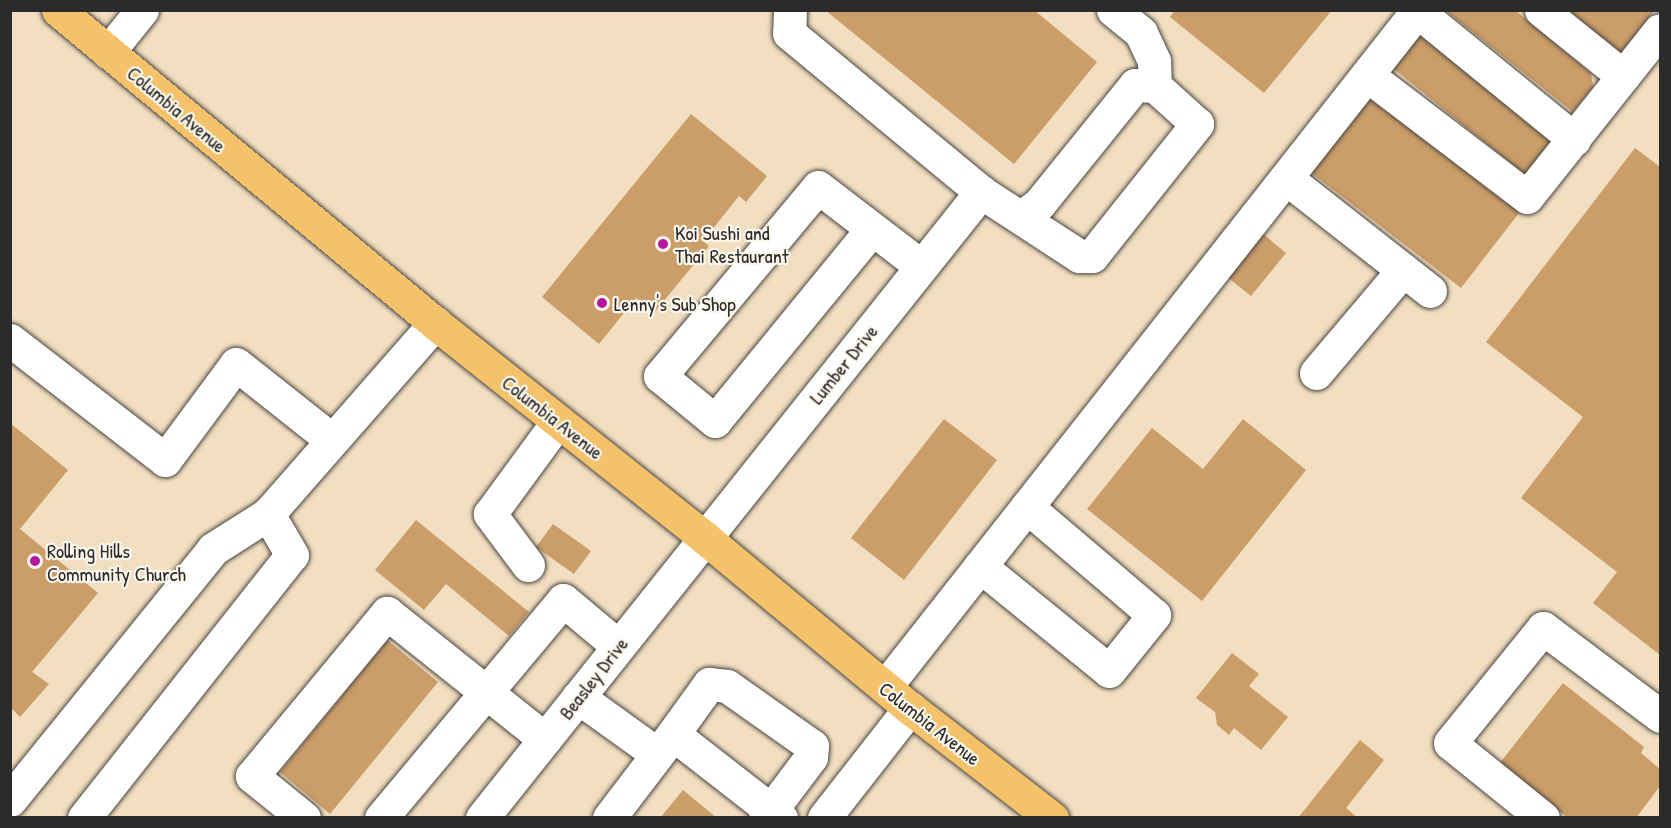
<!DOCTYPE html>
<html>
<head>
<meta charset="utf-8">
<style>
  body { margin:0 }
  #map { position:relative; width:1671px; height:828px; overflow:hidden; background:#f2dec0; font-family:"Patrick Hand",sans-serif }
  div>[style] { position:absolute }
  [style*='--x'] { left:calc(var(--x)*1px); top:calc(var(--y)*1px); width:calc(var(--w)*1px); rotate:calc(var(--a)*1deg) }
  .building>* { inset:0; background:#ca9d69 }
  .roads { filter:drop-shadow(0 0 2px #494641) drop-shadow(0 0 2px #494641) }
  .minor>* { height:33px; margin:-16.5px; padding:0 16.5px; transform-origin:16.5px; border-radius:16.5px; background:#fff }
  .major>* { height:33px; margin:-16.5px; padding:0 16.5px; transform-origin:16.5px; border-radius:16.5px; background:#f3c26a }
  .dots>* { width:16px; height:16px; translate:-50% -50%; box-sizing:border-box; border:3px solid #fbf7ec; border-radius:50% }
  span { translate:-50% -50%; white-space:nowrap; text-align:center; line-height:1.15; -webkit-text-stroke:4.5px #fbf7ec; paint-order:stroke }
  .street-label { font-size:20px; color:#2b2b2b }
  .poi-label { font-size:20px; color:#2b2b2b }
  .left { translate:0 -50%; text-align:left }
  .frame { position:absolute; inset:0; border:12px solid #2b2b2b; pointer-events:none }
</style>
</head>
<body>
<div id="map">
  <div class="building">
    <i style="clip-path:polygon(825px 10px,1034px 10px,1097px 62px,1014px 164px)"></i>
    <i style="clip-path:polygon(1175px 10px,1332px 10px,1264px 93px,1170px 17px)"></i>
    <i style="clip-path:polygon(1445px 10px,1515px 10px,1591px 73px,1593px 87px,1573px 112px)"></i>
    <i style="clip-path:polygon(1565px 10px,1655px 10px,1620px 54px)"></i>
    <i style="clip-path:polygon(1415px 30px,1554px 137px,1525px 175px,1388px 64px)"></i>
    <i style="clip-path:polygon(1370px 92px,1522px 209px,1461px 288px,1309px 171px)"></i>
    <i style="clip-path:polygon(691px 114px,767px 176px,746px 202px,739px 196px,703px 241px,709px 246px,654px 313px,636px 298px,599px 344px,542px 297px)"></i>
    <i style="clip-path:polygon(1635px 148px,1660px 167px,1660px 655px,1593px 603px,1617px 572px,1521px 498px,1583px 417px,1486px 342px)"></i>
    <i style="clip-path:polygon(1262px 233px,1286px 253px,1251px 296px,1226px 276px)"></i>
    <i style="clip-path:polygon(944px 419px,997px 460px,904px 580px,851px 538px)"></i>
    <i style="clip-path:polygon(1243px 419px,1306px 470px,1202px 601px,1087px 509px,1152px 428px,1203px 469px)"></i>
    <i style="clip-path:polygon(10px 423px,68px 470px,20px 529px,98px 593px,32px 672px,49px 684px,20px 717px,10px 707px)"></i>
    <i style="clip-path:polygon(416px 520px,529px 612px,509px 636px,446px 584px,424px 610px,375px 570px)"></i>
    <i style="clip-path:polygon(553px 524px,591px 551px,574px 574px,536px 547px)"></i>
    <i style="clip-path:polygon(387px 640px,438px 682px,330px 814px,280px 772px)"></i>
    <i style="clip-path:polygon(1232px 653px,1259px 674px,1249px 686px,1288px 717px,1261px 750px,1234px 728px,1229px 735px,1217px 725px,1215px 712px,1196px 698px)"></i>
    <i style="clip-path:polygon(1563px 683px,1644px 747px,1641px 753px,1660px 769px,1660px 786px,1636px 818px,1568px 818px,1499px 764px)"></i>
    <i style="clip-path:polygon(1360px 740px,1384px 760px,1346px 808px,1358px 818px,1298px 818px)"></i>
    <i style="clip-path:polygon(683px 790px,717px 818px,660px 818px)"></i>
  </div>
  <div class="roads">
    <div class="minor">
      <i style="--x:790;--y:10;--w:23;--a:92"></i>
      <i style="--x:789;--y:33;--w:249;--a:39.6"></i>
      <i style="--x:981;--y:192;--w:117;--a:33.1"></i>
      <i style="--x:1079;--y:256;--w:13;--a:0"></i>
      <i style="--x:1092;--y:256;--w:169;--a:-51.5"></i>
      <i style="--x:1197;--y:124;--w:57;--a:-137.9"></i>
      <i style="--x:1155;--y:86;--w:20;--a:-177"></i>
      <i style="--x:1135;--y:85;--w:153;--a:128.9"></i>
      <i style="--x:1039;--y:204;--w:20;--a:143"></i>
      <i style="--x:1113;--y:10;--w:36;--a:39"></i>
      <i style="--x:1141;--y:33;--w:31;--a:65"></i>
      <i style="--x:1154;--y:61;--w:25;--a:88"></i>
      <i style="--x:1541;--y:10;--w:105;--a:38.8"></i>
      <i style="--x:1417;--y:11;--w:203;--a:39.2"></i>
      <i style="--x:108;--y:52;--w:54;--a:-51"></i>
      <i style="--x:1367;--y:75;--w:201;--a:37.3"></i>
      <i style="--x:1527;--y:197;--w:213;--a:-51.5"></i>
      <i style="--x:1286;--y:178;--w:183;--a:38.1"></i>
      <i style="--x:872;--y:229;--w:248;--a:129.3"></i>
      <i style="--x:715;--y:421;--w:71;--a:-140.7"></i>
      <i style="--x:660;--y:376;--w:246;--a:-50.1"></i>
      <i style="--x:818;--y:187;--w:130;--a:37.5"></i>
      <i style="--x:10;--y:340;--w:196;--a:37.7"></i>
      <i style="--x:165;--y:460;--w:119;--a:-53.5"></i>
      <i style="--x:236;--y:364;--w:122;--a:38.4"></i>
      <i style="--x:1316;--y:373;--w:135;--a:-49.8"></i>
      <i style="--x:528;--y:565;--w:64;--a:-126.7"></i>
      <i style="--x:490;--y:514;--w:115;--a:-53.8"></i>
      <i style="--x:980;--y:566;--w:166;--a:39.1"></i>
      <i style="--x:1109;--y:671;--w:72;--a:-51.2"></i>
      <i style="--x:1154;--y:615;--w:167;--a:-139.6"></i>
      <i style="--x:885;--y:687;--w:862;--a:-51.79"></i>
      <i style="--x:578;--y:697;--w:97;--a:35.8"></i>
      <i style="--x:673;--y:734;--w:62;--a:-54.2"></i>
      <i style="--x:709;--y:684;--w:18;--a:6"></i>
      <i style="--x:727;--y:686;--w:104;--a:35.2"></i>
      <i style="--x:812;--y:746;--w:11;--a:95"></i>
      <i style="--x:811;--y:757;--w:76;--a:127"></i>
      <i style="--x:10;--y:800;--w:323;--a:-51"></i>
      <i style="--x:213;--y:549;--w:65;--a:-32.5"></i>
      <i style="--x:84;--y:818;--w:335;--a:-51.7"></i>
      <i style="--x:292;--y:555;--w:48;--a:-120.3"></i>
      <i style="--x:268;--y:514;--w:254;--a:-48.8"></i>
      <i style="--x:304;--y:818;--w:67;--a:-141.1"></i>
      <i style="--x:252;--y:776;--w:212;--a:-50.4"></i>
      <i style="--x:387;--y:613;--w:202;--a:38.6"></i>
      <i style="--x:381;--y:818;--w:284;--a:-50.1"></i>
      <i style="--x:563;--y:600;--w:72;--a:39.9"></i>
      <i style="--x:482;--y:818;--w:801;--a:-51.44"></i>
      <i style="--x:609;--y:818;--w:106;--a:-52.7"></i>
      <i style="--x:673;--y:734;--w:137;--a:37.9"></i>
      <i style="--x:824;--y:818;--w:140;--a:-52"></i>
      <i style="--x:1543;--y:818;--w:119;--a:-141.1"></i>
      <i style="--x:1450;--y:743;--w:148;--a:-51"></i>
      <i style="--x:1543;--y:628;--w:146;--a:36.9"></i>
    </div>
    <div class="major">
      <i style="--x:58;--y:10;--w:490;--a:39.7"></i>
      <i style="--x:435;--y:323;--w:345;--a:38.5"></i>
      <i style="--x:705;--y:538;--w:266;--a:39.7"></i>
      <i style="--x:910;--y:708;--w:180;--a:37.8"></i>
    </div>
  </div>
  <div class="dots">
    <i style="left:663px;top:244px;background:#b5179e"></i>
    <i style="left:602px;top:303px;background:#b5179e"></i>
    <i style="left:35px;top:561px;background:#b5179e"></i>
  </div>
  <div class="street-label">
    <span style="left:177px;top:109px;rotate:40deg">Columbia Avenue</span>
    <span style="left:843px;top:364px;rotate:-51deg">Lumber Drive</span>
    <span style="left:553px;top:417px;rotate:38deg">Columbia Avenue</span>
    <span style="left:593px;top:678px;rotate:-52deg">Beasley Drive</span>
    <span style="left:930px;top:723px;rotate:38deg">Columbia Avenue</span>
  </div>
  <div class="poi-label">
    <span class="left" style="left:675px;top:244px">Koi Sushi and<br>Thai Restaurant</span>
    <span class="left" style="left:614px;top:303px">Lenny's Sub Shop</span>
    <span class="left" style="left:47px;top:562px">Rolling Hills<br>Community Church</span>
  </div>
  <div class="frame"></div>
</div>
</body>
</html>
